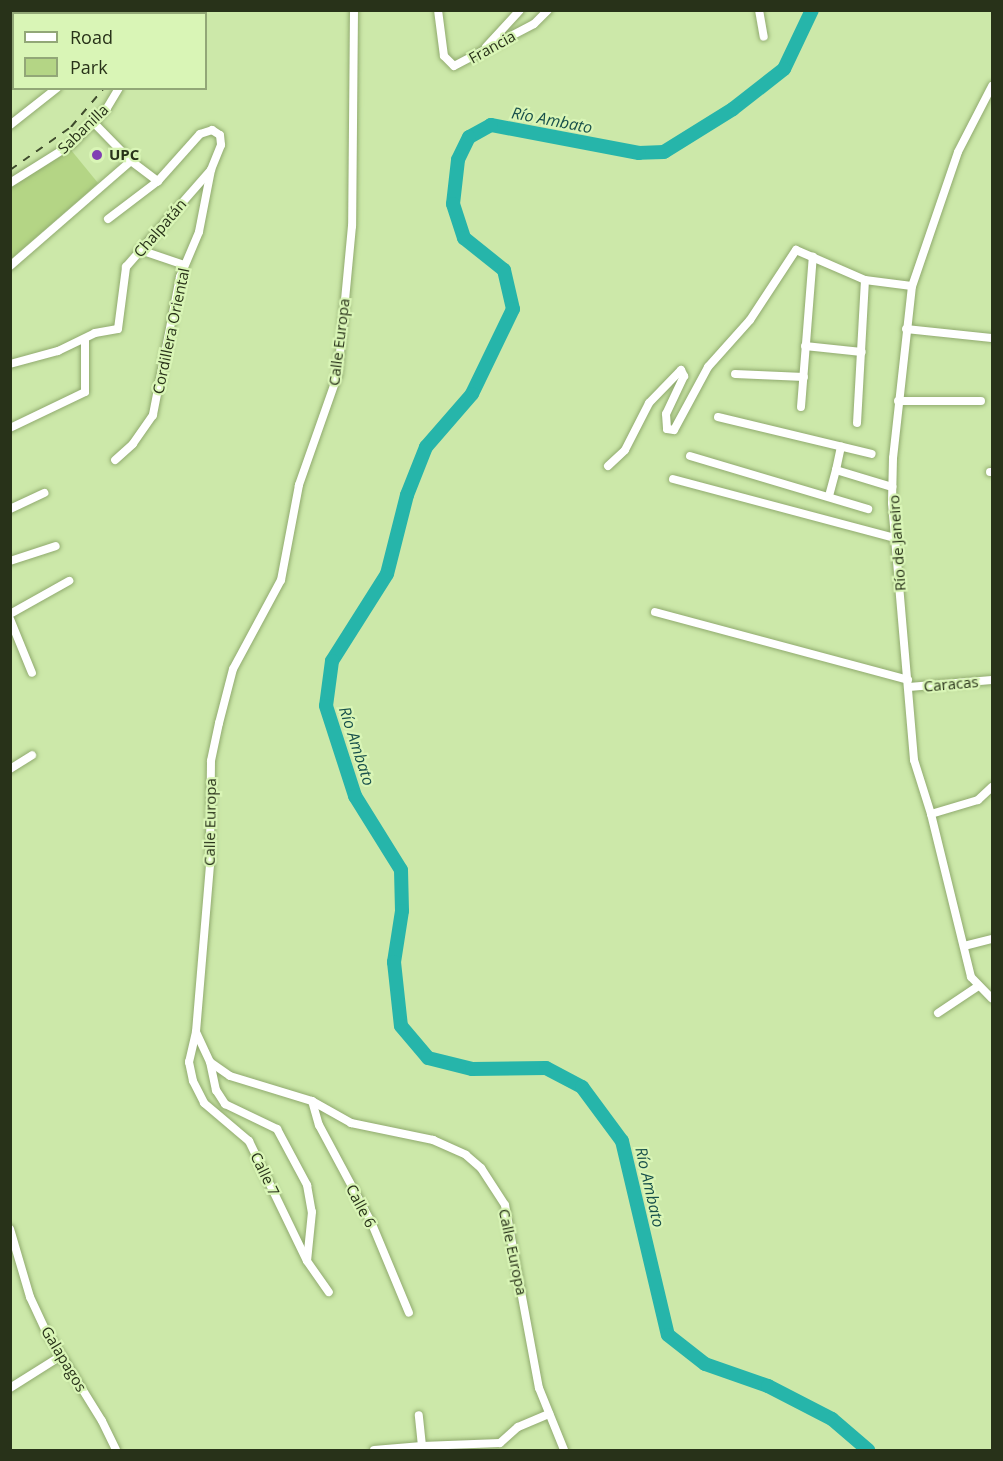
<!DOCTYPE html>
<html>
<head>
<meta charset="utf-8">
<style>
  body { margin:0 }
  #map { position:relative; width:1003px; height:1461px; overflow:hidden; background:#cce8a9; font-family:"Open Sans",sans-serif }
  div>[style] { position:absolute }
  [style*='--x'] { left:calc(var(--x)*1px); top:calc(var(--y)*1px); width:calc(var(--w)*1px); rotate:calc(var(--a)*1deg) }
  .green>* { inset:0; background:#b4d585 }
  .river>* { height:14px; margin:-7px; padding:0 7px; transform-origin:7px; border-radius:7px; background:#26b5aa }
  .roads { filter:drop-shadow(0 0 2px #90aa6e) drop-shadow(0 0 2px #90aa6e) }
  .minor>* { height:8px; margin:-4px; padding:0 4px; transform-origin:4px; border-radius:4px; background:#fff }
  .rail>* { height:2px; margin-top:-1px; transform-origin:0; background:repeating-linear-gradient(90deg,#3e4a2c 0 8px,transparent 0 16px) }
  .dots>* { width:16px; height:16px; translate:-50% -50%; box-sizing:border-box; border:3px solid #d9f5b6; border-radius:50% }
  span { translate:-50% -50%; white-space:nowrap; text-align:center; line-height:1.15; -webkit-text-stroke:4.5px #d9f5b6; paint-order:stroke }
  .street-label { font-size:15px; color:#283219 }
  .poi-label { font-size:15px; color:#283219; font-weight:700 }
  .left { translate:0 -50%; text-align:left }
  .water-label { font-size:16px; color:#18504b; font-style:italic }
  .frame { position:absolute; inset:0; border:12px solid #283219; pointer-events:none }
  .legend { position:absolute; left:12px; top:12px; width:195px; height:78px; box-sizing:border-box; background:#d9f5b6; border:2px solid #92a777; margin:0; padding:8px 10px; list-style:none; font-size:18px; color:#283219 }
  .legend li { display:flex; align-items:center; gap:12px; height:30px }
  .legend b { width:30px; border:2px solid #92a777 }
</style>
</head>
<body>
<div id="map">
  <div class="green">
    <i style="clip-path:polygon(71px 150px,98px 183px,11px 259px,11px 187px)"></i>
  </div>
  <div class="river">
    <i style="--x:812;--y:10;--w:65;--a:115.4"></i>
    <i style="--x:784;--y:69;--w:65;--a:141.9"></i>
    <i style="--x:733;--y:109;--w:81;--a:148.1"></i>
    <i style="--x:664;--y:152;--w:25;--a:178"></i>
    <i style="--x:639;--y:153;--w:151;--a:-169.3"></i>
    <i style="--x:491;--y:125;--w:25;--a:151"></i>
    <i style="--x:469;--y:137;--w:25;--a:116"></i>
    <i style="--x:458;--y:160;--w:44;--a:96.5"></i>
    <i style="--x:453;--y:204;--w:36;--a:72"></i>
    <i style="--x:464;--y:238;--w:51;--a:38.7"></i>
    <i style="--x:504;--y:270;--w:40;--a:77"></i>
    <i style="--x:513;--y:309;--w:94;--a:115.8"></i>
    <i style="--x:472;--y:394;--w:70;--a:131"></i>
    <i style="--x:426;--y:447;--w:52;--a:111.6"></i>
    <i style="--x:407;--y:495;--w:81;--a:104.2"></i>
    <i style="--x:387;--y:574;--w:103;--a:122.3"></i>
    <i style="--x:332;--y:661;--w:45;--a:97.6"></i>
    <i style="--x:326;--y:706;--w:95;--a:72.1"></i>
    <i style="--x:355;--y:796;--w:87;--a:58.1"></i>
    <i style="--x:401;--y:870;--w:41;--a:88.6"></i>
    <i style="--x:402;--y:911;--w:52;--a:98.9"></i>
    <i style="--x:394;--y:962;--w:64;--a:83.8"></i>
    <i style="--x:401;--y:1026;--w:42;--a:49.8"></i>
    <i style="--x:428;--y:1058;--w:45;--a:14"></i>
    <i style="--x:472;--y:1069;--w:74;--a:-0.8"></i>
    <i style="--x:546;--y:1068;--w:41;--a:27.8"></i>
    <i style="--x:582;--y:1087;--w:67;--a:53.5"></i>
    <i style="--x:622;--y:1141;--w:199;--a:76.7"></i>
    <i style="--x:668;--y:1335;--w:47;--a:38.1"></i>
    <i style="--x:705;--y:1364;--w:67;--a:19.2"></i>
    <i style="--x:768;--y:1386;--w:72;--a:27.3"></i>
    <i style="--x:832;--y:1419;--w:48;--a:40.7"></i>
  </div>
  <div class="roads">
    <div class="minor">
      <i style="--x:354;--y:10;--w:216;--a:90.5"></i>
      <i style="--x:352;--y:226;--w:149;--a:95.4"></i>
      <i style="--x:338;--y:374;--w:118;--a:109.4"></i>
      <i style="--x:299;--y:485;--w:97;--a:100.7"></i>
      <i style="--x:281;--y:580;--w:101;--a:118.3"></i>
      <i style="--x:233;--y:669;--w:56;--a:104.5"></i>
      <i style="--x:219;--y:723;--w:39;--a:102"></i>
      <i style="--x:211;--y:761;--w:104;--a:90.6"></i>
      <i style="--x:210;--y:865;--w:168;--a:94.8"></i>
      <i style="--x:196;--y:1032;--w:33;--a:65"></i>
      <i style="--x:210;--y:1062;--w:24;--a:35"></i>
      <i style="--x:230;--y:1076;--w:86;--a:17"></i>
      <i style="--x:312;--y:1101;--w:45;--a:29.4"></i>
      <i style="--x:351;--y:1123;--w:84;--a:11.7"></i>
      <i style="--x:433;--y:1140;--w:36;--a:24"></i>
      <i style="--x:466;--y:1155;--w:20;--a:41"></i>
      <i style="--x:481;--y:1168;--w:44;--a:57"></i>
      <i style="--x:505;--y:1205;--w:186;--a:79.5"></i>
      <i style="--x:539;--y:1388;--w:67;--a:68"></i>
      <i style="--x:438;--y:10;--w:46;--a:82.6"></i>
      <i style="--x:444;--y:56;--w:14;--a:45"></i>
      <i style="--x:454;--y:66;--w:90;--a:-27.7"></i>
      <i style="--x:534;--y:24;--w:20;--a:-45"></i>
      <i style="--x:759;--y:10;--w:27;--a:80"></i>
      <i style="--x:61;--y:14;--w:8;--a:-30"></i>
      <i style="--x:92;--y:14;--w:4;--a:-76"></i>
      <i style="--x:139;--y:14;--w:4;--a:-76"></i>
      <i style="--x:10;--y:35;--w:4;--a:-14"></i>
      <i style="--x:486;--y:47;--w:50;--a:-47.4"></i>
      <i style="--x:992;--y:86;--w:74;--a:117.3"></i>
      <i style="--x:958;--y:152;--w:142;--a:108.9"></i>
      <i style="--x:912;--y:286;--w:173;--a:96.3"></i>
      <i style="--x:893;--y:458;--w:45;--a:91.3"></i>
      <i style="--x:892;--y:503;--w:258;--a:85.1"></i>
      <i style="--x:914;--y:760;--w:57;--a:72.5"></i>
      <i style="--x:931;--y:814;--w:168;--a:76.2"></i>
      <i style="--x:971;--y:977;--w:30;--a:46"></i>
      <i style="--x:93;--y:122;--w:54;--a:45.7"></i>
      <i style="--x:131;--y:161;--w:34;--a:37"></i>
      <i style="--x:10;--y:125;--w:60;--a:-38.2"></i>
      <i style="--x:10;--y:183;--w:73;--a:-32.2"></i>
      <i style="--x:72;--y:144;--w:50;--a:-45.8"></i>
      <i style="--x:107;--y:108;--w:23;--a:-59"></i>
      <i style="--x:108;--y:219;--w:63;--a:-37.2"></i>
      <i style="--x:158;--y:181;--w:63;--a:-48.2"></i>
      <i style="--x:200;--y:134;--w:13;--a:-18"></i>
      <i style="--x:212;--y:130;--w:9;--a:32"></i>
      <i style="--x:220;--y:135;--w:10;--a:84"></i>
      <i style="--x:221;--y:145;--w:27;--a:112"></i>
      <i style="--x:211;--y:170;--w:63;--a:101"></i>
      <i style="--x:199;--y:232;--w:49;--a:112.9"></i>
      <i style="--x:180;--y:277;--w:141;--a:101.1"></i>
      <i style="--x:153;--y:415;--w:35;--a:125"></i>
      <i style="--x:133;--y:444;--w:24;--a:138"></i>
      <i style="--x:140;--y:250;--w:46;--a:18.8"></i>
      <i style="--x:10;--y:266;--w:160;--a:-41"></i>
      <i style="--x:906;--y:329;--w:86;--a:6"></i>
      <i style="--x:805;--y:346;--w:57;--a:6"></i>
      <i style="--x:10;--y:364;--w:50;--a:-15.2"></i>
      <i style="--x:58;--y:351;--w:41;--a:-25.9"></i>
      <i style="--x:95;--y:333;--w:23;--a:-10"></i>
      <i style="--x:118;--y:329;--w:63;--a:-82.6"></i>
      <i style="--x:126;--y:267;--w:129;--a:-48.8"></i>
      <i style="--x:735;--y:374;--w:69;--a:2.5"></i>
      <i style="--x:898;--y:401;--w:83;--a:0"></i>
      <i style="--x:801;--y:407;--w:151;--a:-85.5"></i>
      <i style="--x:718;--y:417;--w:158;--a:13.5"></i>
      <i style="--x:857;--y:423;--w:143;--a:-86.8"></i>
      <i style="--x:10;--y:428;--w:83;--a:-25.6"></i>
      <i style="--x:85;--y:392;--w:53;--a:-90"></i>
      <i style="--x:690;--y:456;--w:186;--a:16.6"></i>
      <i style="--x:608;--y:466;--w:23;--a:-43"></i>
      <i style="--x:625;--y:450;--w:53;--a:-62.9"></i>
      <i style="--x:649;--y:403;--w:46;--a:-45.9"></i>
      <i style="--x:681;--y:370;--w:7;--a:63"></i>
      <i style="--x:684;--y:376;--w:42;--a:115.3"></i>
      <i style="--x:666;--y:414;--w:15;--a:86"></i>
      <i style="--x:667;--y:429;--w:7;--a:8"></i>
      <i style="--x:674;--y:430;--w:72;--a:-61.6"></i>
      <i style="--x:708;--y:367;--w:63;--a:-48.2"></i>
      <i style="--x:750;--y:320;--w:84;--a:-56.7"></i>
      <i style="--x:796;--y:250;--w:75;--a:23.5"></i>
      <i style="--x:865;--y:280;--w:47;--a:7.3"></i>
      <i style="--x:836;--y:470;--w:24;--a:-78"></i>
      <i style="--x:990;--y:472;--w:2;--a:0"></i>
      <i style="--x:673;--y:479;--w:230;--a:14.9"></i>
      <i style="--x:829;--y:496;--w:27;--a:-75"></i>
      <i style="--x:836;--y:470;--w:59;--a:16.9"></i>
      <i style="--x:10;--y:509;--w:38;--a:-25"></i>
      <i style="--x:10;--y:561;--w:48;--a:-18.1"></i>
      <i style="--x:655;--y:612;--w:262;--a:15"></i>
      <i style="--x:10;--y:614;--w:68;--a:-29.2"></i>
      <i style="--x:10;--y:619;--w:58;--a:67.8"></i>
      <i style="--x:909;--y:687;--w:83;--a:-4.8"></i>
      <i style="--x:10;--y:769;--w:26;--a:-32"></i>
      <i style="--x:931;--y:814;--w:49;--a:-16.6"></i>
      <i style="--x:978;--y:800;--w:19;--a:-43"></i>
      <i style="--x:964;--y:946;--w:29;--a:-14"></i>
      <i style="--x:938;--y:1013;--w:47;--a:-33.7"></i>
      <i style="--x:196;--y:1032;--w:31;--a:103"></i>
      <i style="--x:189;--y:1062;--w:19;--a:78"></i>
      <i style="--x:193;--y:1081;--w:25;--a:63"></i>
      <i style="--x:204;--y:1103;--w:59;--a:40.2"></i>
      <i style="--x:249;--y:1141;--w:133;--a:64.2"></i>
      <i style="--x:307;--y:1261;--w:38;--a:55"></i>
      <i style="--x:210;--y:1062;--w:29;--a:78"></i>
      <i style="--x:216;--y:1090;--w:17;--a:57"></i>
      <i style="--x:225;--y:1104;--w:58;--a:25.7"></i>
      <i style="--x:277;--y:1129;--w:64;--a:61.8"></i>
      <i style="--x:307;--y:1185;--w:27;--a:80"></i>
      <i style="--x:312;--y:1212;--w:49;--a:95.8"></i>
      <i style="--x:312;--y:1101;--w:25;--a:74"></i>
      <i style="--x:319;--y:1125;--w:112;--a:61.8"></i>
      <i style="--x:372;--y:1224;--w:96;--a:67.4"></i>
      <i style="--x:10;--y:1229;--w:71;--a:73.6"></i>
      <i style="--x:30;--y:1297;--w:35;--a:65"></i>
      <i style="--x:45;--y:1329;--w:108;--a:58.2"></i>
      <i style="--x:102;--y:1421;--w:32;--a:64"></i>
      <i style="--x:10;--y:1388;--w:58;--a:-32.3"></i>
      <i style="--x:422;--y:1446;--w:78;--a:-2.2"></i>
      <i style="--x:500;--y:1443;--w:24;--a:-42"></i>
      <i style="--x:518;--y:1427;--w:34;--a:-23"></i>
      <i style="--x:374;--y:1450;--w:48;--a:-4.8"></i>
      <i style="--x:422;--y:1446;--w:31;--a:-96"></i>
    </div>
  </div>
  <div class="rail">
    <i style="--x:129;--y:14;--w:4;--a:-90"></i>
    <i style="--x:10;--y:170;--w:75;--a:-35.2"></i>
    <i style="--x:71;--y:127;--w:51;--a:-49.8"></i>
  </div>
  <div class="dots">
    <i style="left:97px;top:155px;background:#813fb3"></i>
  </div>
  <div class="street-label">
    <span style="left:492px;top:47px;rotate:-29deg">Francia</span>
    <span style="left:83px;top:129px;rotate:-44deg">Sabanilla</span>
    <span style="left:160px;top:228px;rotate:-49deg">Chalpatán</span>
    <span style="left:171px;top:331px;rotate:-78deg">Cordillera Oriental</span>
    <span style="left:339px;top:342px;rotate:-83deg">Calle Europa</span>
    <span style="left:897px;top:543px;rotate:-94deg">Río de Janeiro</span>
    <span style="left:951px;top:684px;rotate:-5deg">Caracas</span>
    <span style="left:210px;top:822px;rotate:-89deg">Calle Europa</span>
    <span style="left:265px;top:1174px;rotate:64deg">Calle 7</span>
    <span style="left:361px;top:1206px;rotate:62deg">Calle 6</span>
    <span style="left:513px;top:1252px;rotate:78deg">Calle Europa</span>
    <span style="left:64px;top:1359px;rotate:59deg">Galapagos</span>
  </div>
  <div class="poi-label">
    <span class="left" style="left:109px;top:155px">UPC</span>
  </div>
  <div class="water-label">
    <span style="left:552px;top:120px;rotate:11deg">Río Ambato</span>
    <span style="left:357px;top:746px;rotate:72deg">Río Ambato</span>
    <span style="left:650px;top:1187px;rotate:77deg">Río Ambato</span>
  </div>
  <div class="frame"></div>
  <ul class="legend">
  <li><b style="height:8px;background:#fff"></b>Road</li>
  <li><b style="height:16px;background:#b4d585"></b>Park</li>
  </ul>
</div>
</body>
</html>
